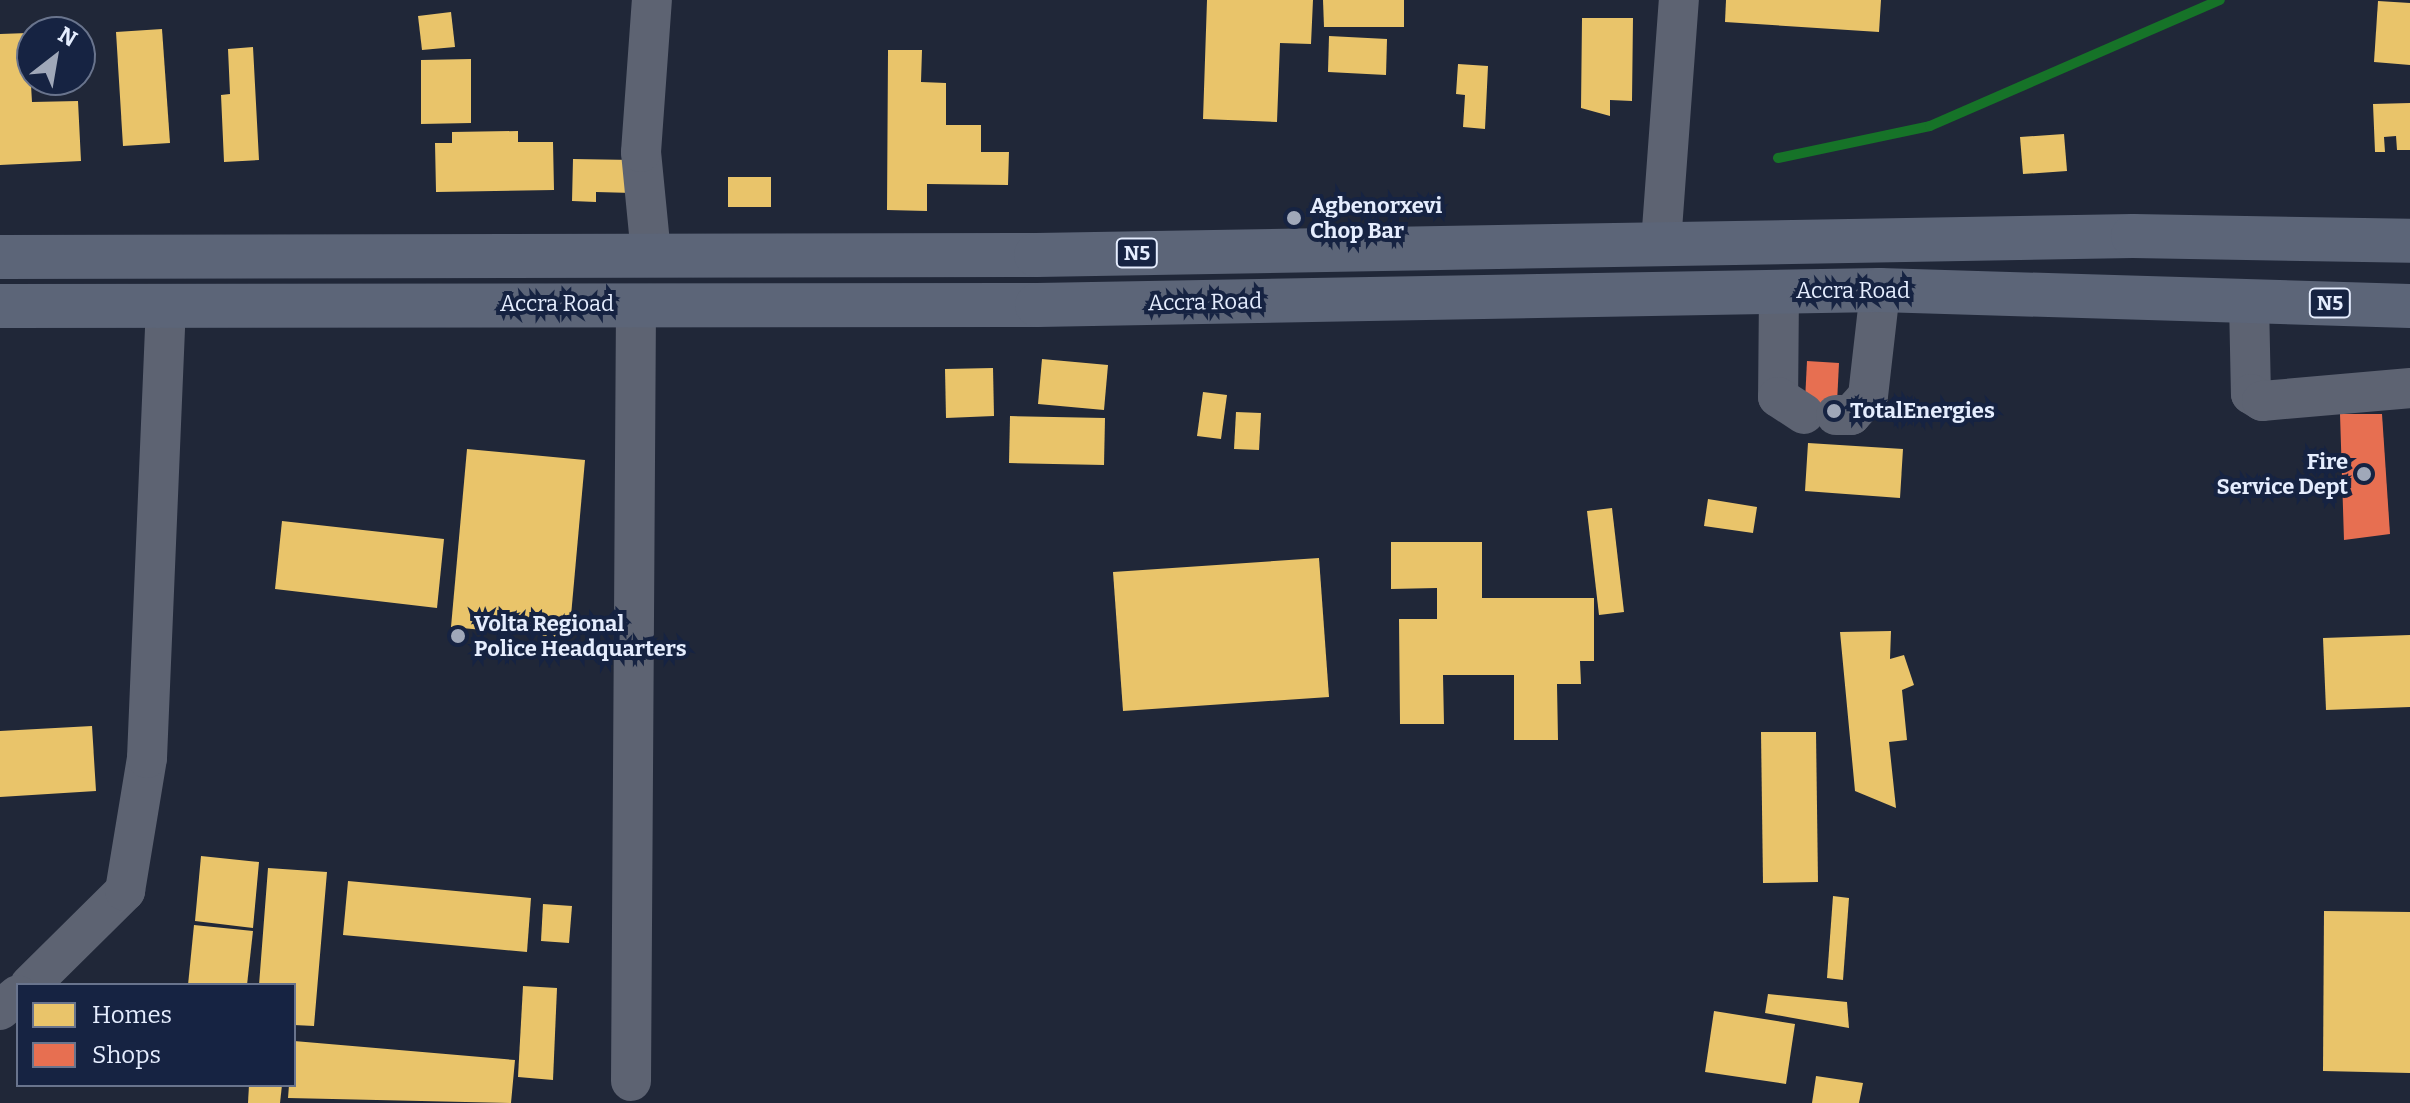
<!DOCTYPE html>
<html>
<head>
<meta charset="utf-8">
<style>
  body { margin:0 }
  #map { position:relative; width:2410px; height:1103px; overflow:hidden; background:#202738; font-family:Bitter,serif }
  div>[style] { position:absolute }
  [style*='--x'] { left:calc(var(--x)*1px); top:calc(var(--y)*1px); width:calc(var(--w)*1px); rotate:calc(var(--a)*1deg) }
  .homes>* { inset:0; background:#e9c46a }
  .shops>* { inset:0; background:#e76f51 }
  .stream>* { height:10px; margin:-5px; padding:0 5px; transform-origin:5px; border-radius:5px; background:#167328 }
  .minor>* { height:40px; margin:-20px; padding:0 20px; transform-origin:20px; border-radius:20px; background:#5d6372 }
  .major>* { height:44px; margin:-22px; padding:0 22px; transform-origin:22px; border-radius:22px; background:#5c6578 }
  .dots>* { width:22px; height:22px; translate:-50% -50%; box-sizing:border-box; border:4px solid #162342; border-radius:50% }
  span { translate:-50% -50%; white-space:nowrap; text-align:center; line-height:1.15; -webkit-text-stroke:8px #162342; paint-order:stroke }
  .shield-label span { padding:2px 6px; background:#162342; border:2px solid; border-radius:6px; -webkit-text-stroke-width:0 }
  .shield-label { font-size:20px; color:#e5edfe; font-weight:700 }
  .poi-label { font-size:22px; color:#e5edfe; font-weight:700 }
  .left { translate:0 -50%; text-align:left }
  .right { translate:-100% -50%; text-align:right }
  .street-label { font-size:22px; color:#e5edfe }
  .legend { position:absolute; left:16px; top:983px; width:280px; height:104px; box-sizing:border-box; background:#162342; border:2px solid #69748d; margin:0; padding:10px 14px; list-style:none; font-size:24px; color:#e5edfe }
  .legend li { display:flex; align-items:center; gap:16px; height:40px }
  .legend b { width:40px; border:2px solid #69748d }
  .north { position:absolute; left:16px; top:16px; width:80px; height:80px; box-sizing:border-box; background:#162342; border:2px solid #69748d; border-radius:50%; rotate:31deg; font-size:22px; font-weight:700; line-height:32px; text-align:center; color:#e5edfe }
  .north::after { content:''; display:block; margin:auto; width:28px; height:36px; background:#a0a8b9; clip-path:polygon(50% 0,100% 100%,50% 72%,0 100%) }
</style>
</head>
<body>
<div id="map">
  <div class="homes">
    <i style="clip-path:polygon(1207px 0,1313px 0,1311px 44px,1280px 43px,1277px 122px,1203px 119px)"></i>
    <i style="clip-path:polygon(1323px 0,1404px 0,1404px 27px,1324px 27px)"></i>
    <i style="clip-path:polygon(1726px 0,1881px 0,1879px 32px,1725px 22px)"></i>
    <i style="clip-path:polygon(2378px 1px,2410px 3px,2410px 65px,2374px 62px)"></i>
    <i style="clip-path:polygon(451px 12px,455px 47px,422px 50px,418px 16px)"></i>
    <i style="clip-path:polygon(1582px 18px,1633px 18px,1632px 101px,1610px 100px,1610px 116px,1581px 108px)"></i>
    <i style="clip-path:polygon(162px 29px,170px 143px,123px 146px,116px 32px)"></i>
    <i style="clip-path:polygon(28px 33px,32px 102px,78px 101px,81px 161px,0 165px,0 34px)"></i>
    <i style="clip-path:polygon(1329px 36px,1387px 39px,1386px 75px,1328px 72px)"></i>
    <i style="clip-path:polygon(253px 47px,259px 160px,224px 162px,221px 95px,230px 94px,228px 49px)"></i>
    <i style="clip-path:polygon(888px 50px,922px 50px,921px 82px,946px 83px,946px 125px,981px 125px,981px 152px,1009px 152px,1008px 185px,927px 184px,927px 211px,887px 210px)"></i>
    <i style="clip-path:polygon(471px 59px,471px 123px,421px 124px,421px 60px)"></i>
    <i style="clip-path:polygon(1458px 64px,1488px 66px,1485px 129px,1463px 127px,1465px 95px,1456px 94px)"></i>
    <i style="clip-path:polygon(2410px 103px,2410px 150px,2397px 150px,2396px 136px,2384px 137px,2385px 152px,2375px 152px,2373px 104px)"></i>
    <i style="clip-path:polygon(518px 131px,518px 142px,553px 142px,554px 190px,436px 192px,435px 143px,452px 143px,452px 132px)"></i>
    <i style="clip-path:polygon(2064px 134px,2067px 171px,2023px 174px,2020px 137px)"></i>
    <i style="clip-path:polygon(573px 159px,633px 160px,633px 193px,596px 192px,596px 202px,572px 201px)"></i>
    <i style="clip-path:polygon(728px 177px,771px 177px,771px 207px,728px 207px)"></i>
    <i style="clip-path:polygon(1042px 359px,1108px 365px,1104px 410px,1038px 404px)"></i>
    <i style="clip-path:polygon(993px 368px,994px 416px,946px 418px,945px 369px)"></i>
    <i style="clip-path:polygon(1203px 392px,1227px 395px,1221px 439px,1197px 436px)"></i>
    <i style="clip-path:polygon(1236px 412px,1261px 413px,1259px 450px,1234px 449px)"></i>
    <i style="clip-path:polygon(1010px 416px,1105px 418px,1104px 465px,1009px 463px)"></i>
    <i style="clip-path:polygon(1808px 443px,1903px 449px,1900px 498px,1805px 491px)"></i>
    <i style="clip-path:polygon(467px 449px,585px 460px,569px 638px,451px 627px)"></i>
    <i style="clip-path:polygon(1708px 499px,1757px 507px,1753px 533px,1704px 526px)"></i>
    <i style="clip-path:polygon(1612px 508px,1624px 612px,1599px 615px,1587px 511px)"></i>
    <i style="clip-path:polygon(282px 521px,444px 539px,437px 608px,275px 589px)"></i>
    <i style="clip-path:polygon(1391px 542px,1482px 542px,1482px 598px,1594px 598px,1594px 661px,1580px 661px,1581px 684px,1557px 684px,1558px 740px,1514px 740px,1514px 675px,1443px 675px,1444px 724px,1400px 724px,1399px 619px,1437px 619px,1437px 588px,1391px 589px)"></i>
    <i style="clip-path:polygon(1319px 558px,1329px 697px,1123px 711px,1113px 572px)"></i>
    <i style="clip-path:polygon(1891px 631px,1890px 659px,1904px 655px,1914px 685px,1902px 690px,1907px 740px,1889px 742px,1896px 808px,1855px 791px,1840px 632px)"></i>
    <i style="clip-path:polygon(2410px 635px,2410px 707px,2326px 710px,2323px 638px)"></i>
    <i style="clip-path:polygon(92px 726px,96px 791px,0 797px,0 731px)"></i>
    <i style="clip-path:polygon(1761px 732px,1816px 732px,1818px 882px,1763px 883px)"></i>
    <i style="clip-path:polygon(201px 856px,259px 862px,253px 928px,195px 921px)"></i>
    <i style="clip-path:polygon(268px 868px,327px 872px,314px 1026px,294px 1025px,294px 985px,259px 985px)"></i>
    <i style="clip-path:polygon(348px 881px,531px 898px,527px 952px,343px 935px)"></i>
    <i style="clip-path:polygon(1833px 896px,1849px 898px,1843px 980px,1827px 978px)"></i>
    <i style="clip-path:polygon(543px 904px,572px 906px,569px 943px,541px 941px)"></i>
    <i style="clip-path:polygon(2324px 911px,2410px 912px,2410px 1073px,2323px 1071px)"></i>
    <i style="clip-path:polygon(194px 925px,253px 931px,247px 985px,188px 985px)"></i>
    <i style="clip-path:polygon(523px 986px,557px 988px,553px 1080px,518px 1077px)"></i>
    <i style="clip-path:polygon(1768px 994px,1847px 1002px,1849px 1028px,1765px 1013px)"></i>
    <i style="clip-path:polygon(1714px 1011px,1795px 1024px,1786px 1084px,1705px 1072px)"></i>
    <i style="clip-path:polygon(294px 1041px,515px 1060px,511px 1103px,288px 1098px,289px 1085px,294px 1085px)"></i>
    <i style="clip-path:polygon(1816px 1076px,1863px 1083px,1859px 1103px,1812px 1103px)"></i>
    <i style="clip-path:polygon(249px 1085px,282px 1085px,280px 1103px,248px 1103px)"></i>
  </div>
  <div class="shops">
    <i style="clip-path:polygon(1807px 361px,1839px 363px,1836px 423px,1804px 421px)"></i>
    <i style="clip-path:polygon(2340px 414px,2382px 414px,2390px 534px,2344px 540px)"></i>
  </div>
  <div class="stream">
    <i style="--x:1778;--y:158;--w:155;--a:-11.9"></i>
    <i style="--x:1930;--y:126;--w:316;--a:-23.5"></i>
  </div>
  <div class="minor">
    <i style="--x:1661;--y:243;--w:244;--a:-85.8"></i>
    <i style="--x:651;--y:254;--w:102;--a:-95.6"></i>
    <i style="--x:641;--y:152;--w:152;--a:-85.9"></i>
    <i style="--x:1779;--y:291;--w:106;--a:90.5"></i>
    <i style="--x:1778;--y:397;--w:31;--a:33"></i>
    <i style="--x:2249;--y:301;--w:93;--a:88.8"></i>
    <i style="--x:2251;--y:394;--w:13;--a:32"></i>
    <i style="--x:2262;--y:401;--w:149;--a:-5"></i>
    <i style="--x:1836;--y:415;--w:15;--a:0"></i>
    <i style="--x:1851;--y:415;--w:25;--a:-48"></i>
    <i style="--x:1868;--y:396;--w:107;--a:-83.5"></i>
    <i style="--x:30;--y:985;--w:134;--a:-44.7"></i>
    <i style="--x:125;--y:891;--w:135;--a:-80.6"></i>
    <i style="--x:147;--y:758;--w:452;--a:-87.6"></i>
    <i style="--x:0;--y:1010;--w:23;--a:-40"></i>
    <i style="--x:631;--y:1081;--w:777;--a:-89.63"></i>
  </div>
  <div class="major">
    <i style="--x:0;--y:257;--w:1036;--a:-0.11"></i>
    <i style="--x:1036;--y:255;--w:1097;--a:-0.99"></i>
    <i style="--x:2133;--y:236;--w:277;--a:1"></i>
    <i style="--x:0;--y:306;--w:1037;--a:-0.06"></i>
    <i style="--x:1037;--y:305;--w:843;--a:-1.02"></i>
    <i style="--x:1880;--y:290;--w:530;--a:1.73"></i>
  </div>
  <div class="dots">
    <i style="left:1294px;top:218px;background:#a0a8b9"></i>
    <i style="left:1834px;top:411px;background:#a0a8b9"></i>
    <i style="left:2364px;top:474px;background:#a0a8b9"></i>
    <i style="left:458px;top:636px;background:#a0a8b9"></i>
  </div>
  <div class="shield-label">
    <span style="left:1137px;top:253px">N5</span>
    <span style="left:2330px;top:303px">N5</span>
  </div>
  <div class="poi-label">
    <span class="left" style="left:1310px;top:218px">Agbenorxevi<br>Chop Bar</span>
    <span class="left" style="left:1850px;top:411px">TotalEnergies</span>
    <span class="right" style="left:2348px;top:474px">Fire<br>Service Dept</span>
    <span class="left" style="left:474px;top:636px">Volta Regional<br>Police Headquarters</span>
  </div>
  <div class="street-label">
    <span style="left:1853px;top:291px">Accra Road</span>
    <span style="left:1205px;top:302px;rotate:-1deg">Accra Road</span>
    <span style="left:557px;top:304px">Accra Road</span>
  </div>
  <ul class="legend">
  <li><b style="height:22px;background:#e9c46a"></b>Homes</li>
  <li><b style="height:22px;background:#e76f51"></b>Shops</li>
  </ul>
  <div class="north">N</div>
</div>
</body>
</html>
